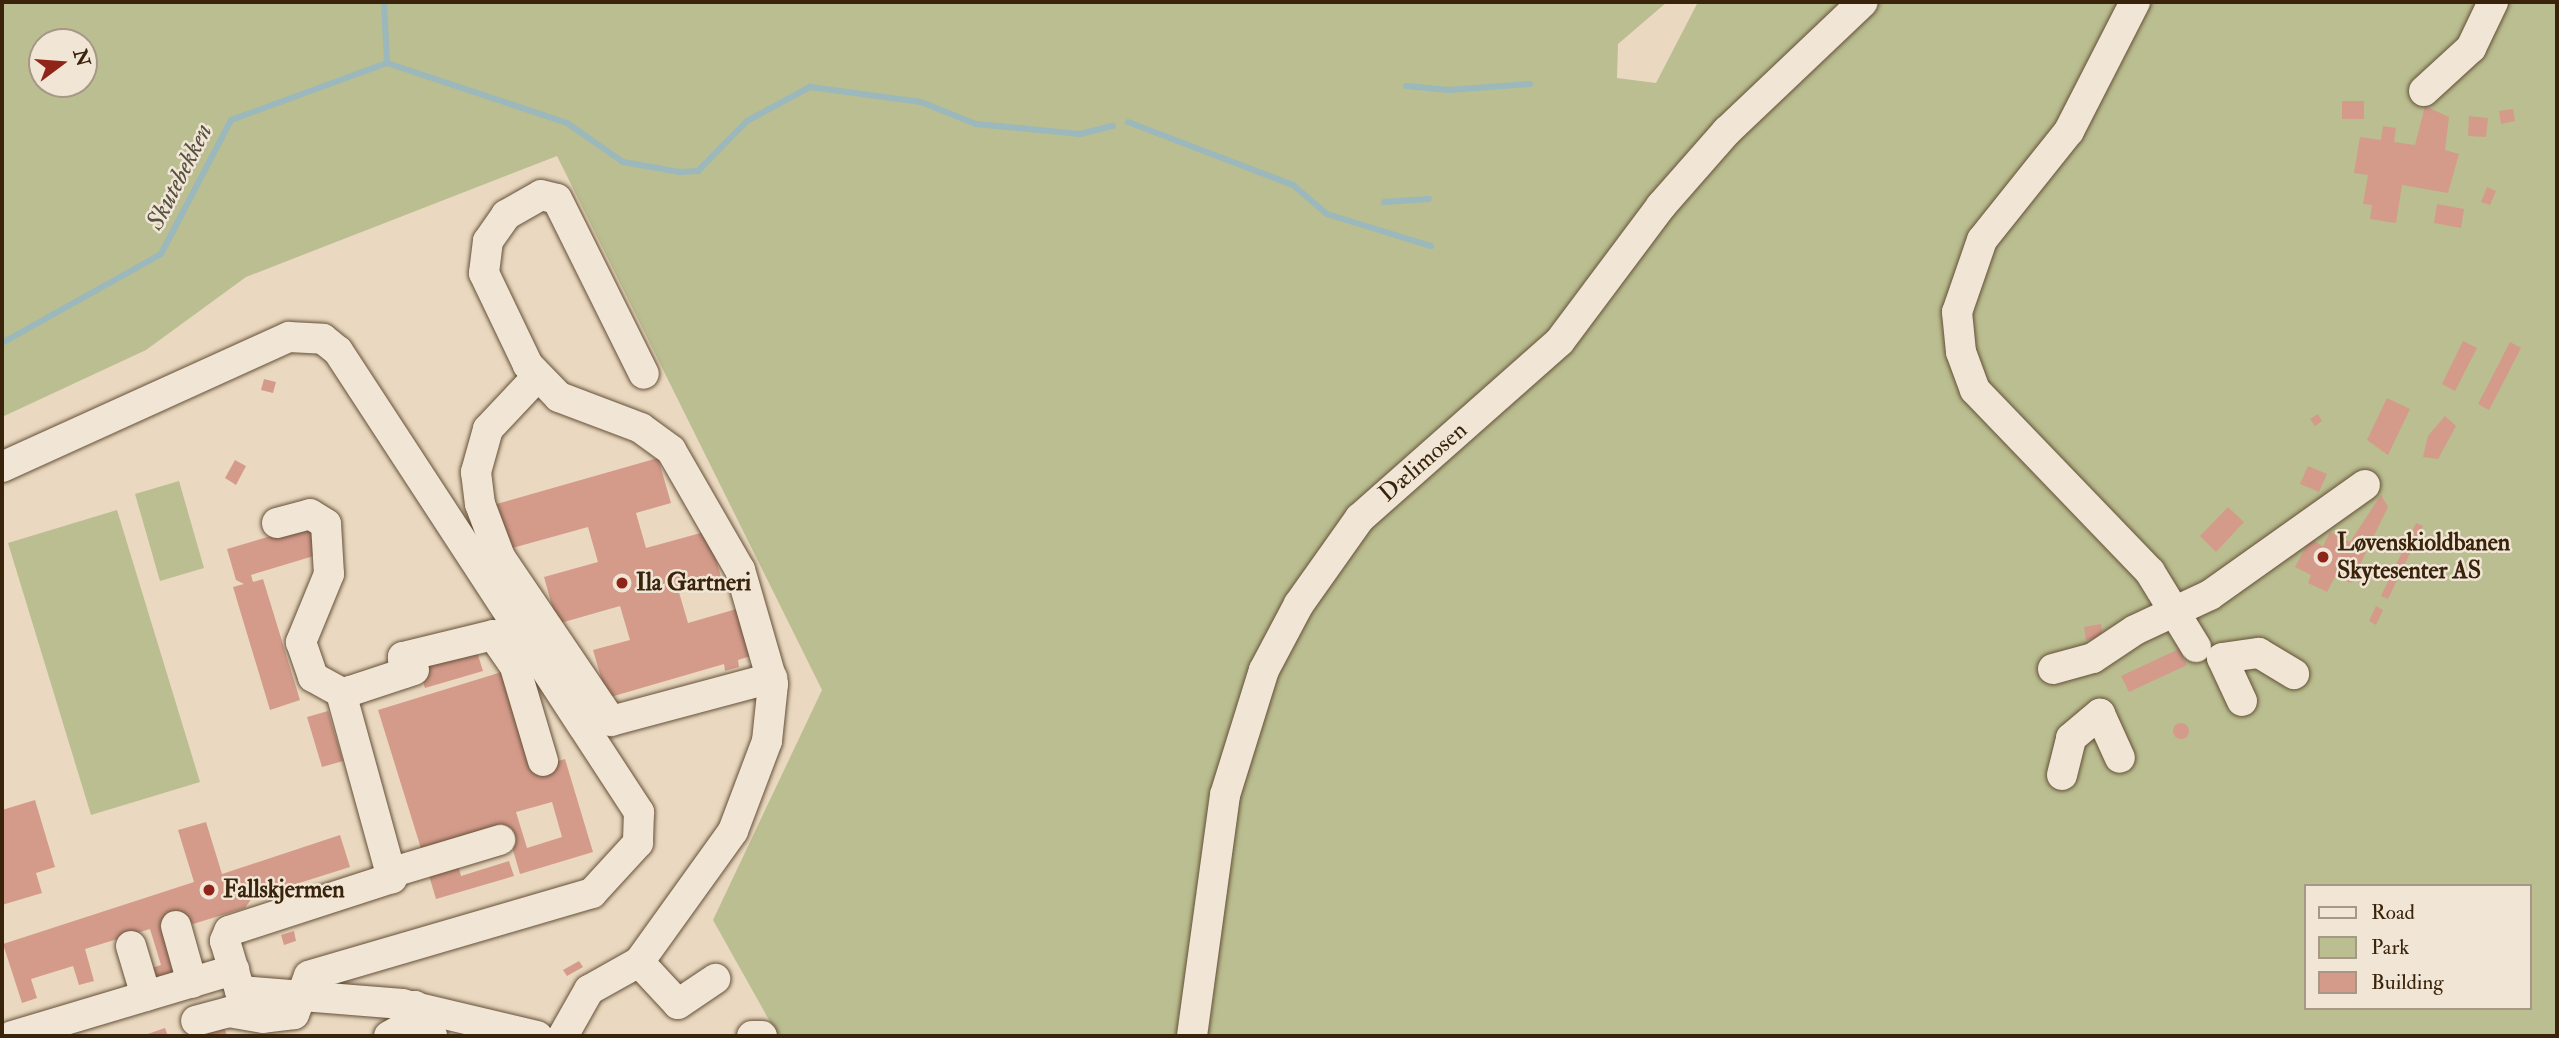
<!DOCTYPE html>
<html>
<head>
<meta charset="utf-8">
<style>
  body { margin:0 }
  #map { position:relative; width:2559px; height:1038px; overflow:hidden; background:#ead9c0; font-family:"IM FELL Double Pica",serif }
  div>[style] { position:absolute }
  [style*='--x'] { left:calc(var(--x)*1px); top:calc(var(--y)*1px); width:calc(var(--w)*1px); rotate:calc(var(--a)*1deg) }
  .green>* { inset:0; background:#babe90 }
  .stream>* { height:6px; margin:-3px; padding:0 3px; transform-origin:3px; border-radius:3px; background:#9bb8bc }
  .building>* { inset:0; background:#d49b8b }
  .round { border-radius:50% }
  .roads { filter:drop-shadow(0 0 2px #655038) drop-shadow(0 0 2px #655038) }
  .minor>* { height:30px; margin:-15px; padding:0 15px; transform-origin:15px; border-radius:15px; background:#f1e6d6 }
  .dots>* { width:19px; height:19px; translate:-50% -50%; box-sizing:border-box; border:4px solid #f1e6d6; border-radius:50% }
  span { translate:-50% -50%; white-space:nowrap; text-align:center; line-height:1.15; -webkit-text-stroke:5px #f1e6d6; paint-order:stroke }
  .street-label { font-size:24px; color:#39230b }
  .poi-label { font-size:24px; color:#39230b; font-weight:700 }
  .left { translate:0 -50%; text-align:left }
  .water-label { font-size:26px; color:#565040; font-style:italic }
  .frame { position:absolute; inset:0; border:4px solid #39230b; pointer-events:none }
  .legend { position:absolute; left:2304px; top:884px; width:228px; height:126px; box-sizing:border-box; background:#f1e6d6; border:2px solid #a79885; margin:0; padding:9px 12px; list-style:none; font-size:21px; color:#39230b }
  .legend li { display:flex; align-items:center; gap:14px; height:35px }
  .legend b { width:35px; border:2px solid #a79885 }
  .north { position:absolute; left:28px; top:28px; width:70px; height:70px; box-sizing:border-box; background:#f1e6d6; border:2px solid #a79885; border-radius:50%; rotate:74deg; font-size:19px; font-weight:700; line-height:28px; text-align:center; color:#39230b }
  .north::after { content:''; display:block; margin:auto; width:24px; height:32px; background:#8f2418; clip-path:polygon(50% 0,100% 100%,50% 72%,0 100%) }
</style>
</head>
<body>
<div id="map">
  <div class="green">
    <i style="clip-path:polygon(evenodd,2px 2px,1667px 2px,1618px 44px,1617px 78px,1656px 83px,1698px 2px,2557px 2px,2557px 1036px,778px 1036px,713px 920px,822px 690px,557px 156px,246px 277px,146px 350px,2px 417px,2px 2px,42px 42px,84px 42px,84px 84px,42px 84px,42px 42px,2px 2px,2305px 886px,2529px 886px,2529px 1008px,2305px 1008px,2305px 886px)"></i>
    <i style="clip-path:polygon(179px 481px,204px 568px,160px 581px,135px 494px)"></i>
    <i style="clip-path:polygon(117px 510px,200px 782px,91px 815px,8px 543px)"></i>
  </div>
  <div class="stream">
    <i style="--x:387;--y:63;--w:190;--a:18.4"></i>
    <i style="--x:567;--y:123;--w:68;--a:34.9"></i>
    <i style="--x:623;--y:162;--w:58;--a:10"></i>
    <i style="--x:680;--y:172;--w:18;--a:-3"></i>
    <i style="--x:698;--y:171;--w:70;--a:-45.6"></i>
    <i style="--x:747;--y:121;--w:72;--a:-28.4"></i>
    <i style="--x:810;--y:87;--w:112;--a:7.7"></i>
    <i style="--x:921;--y:102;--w:59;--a:21.8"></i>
    <i style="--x:976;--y:124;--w:104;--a:5.5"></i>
    <i style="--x:1080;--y:134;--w:34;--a:-14"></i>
    <i style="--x:1406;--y:86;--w:43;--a:5.3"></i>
    <i style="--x:1449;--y:90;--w:81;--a:-4.2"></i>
    <i style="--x:1128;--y:122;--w:177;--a:20.9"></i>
    <i style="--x:1293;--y:185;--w:45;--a:40.5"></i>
    <i style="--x:1327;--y:214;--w:109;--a:17.1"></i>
    <i style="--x:1384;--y:202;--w:45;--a:-3.8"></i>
    <i style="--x:2;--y:343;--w:182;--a:-29.2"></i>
    <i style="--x:161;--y:254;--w:151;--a:-62.4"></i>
    <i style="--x:231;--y:120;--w:166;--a:-20.1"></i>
    <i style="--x:387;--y:63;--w:61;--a:-92.8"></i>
  </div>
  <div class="building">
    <i style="clip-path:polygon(2342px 101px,2364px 101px,2364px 119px,2342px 119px)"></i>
    <i style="clip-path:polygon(2425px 106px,2449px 117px,2445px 150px,2459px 154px,2448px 193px,2402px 185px,2396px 223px,2370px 219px,2372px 205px,2363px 204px,2368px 175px,2354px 173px,2360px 137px,2381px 140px,2383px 126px,2396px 128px,2394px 142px,2415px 145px)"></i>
    <i style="clip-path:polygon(2513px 109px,2515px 121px,2501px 124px,2499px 111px)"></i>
    <i style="clip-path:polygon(2469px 116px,2488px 118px,2486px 137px,2468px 136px)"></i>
    <i style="clip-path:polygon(2487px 187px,2496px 191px,2490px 205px,2481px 202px)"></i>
    <i style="clip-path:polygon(2437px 204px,2464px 209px,2461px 228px,2434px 223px)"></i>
    <i style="clip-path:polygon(2463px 341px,2477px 348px,2455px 391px,2442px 384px)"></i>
    <i style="clip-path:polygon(2510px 342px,2521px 348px,2489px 410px,2478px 404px)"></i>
    <i style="clip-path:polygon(264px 379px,276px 382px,273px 393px,261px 390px)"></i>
    <i style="clip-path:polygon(2387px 398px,2410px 409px,2388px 455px,2367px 440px)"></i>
    <i style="clip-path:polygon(2318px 414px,2322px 421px,2315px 426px,2310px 419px)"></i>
    <i style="clip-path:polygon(2445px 416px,2456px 426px,2438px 459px,2423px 457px,2428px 436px)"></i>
    <i style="clip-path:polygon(658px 458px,671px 503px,636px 513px,646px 548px,708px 531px,721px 577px,678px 589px,688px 623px,740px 608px,754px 655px,738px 660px,739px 667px,725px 671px,724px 664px,607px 698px,593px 650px,630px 640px,620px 606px,557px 624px,544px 577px,598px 562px,588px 527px,505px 550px,493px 505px)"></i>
    <i style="clip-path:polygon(235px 460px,246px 466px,236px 485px,225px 478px)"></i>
    <i style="clip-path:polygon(2308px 466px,2327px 474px,2319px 492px,2300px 484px)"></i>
    <i style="clip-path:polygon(2381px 495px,2388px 507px,2351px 583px,2336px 575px,2327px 592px,2308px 583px,2311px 575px,2295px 567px,2310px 539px,2323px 546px,2330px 532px,2350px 542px)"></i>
    <i style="clip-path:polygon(2228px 507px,2244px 522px,2216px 552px,2200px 536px)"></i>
    <i style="clip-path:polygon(2416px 523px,2423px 526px,2388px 599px,2381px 596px)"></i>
    <i style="clip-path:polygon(308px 525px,317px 555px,251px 575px,253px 582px,263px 579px,300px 700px,270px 710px,233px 587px,244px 584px,236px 580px,227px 549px)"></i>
    <i style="clip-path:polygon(2376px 606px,2383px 610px,2376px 625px,2369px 621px)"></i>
    <i style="clip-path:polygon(2101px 624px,2103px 637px,2086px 640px,2084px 627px)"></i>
    <i style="clip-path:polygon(474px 642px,483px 671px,425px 688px,416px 659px)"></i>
    <i style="clip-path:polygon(2179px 649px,2187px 665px,2129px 692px,2121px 676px)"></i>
    <i style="clip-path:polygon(evenodd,505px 671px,534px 768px,565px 759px,593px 852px,520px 874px,508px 833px,424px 858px,378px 710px,505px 671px,552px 802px,562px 837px,527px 848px,516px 812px,552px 802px)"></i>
    <i style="clip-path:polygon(328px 711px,343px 761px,322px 767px,307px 717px)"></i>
    <i class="round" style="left:2173px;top:723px;width:16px;height:16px"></i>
    <i style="clip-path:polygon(35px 800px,55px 867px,36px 873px,42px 893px,2px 905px,2px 810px)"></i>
    <i style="clip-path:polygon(206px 822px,222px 874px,340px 835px,350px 867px,252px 898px,245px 908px,193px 924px,183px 918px,160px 925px,172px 961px,182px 971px,153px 980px,149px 969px,161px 965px,150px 929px,85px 949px,94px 981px,79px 985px,73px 966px,31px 979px,37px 998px,22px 1003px,3px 944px,194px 882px,178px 830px)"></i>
    <i style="clip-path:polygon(457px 861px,461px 876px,509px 861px,514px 876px,436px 899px,427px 869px)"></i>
    <i style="clip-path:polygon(294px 931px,296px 941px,284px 945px,281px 935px)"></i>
    <i style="clip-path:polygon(579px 961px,583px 967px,567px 976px,563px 970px)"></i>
    <i style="clip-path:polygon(223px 1024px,227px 1036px,186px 1036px)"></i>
    <i style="clip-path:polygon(165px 1028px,168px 1036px,142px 1036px)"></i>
  </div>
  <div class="roads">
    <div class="minor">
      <i style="--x:2135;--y:2;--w:145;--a:117.1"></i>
      <i style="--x:2069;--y:131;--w:139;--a:128.6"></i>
      <i style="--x:1982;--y:240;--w:76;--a:109.1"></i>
      <i style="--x:1957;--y:312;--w:40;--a:84.3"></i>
      <i style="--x:1961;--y:352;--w:40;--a:69.8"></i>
      <i style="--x:1975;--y:390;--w:252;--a:46.1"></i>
      <i style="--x:2150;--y:572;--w:88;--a:58.5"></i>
      <i style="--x:2424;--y:91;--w:64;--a:-42.5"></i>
      <i style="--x:2471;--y:48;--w:51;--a:-64.4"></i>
      <i style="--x:536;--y:378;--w:70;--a:133.3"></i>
      <i style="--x:488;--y:429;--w:45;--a:105.6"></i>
      <i style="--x:476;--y:472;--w:32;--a:83"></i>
      <i style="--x:480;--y:504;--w:57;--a:69.3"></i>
      <i style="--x:500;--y:557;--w:198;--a:55.9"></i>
      <i style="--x:611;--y:721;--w:167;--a:-15"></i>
      <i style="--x:2;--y:467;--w:315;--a:-24.4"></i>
      <i style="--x:289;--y:337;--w:34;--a:3"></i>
      <i style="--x:323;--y:339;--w:19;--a:39"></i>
      <i style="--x:338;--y:351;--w:551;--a:56.86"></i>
      <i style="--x:639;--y:812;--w:31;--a:92"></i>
      <i style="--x:638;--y:843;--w:68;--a:132.6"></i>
      <i style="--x:592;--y:893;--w:295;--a:163.7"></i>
      <i style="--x:309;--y:976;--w:41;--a:111.5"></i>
      <i style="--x:294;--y:1014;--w:31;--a:173"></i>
      <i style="--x:263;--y:1018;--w:35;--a:-170"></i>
      <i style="--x:229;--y:1012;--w:34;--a:165"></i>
      <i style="--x:277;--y:523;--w:34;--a:-15"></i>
      <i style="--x:310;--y:514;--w:19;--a:32"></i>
      <i style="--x:326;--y:524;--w:50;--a:86.6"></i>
      <i style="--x:329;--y:574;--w:74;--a:112.4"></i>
      <i style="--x:301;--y:642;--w:37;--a:71"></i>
      <i style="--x:313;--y:677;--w:37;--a:29"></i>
      <i style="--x:2053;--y:669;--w:41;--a:-15.4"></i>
      <i style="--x:2093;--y:658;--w:50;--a:-33.7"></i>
      <i style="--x:2135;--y:630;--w:83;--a:-25"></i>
      <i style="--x:2210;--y:595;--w:190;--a:-35.4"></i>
      <i style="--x:414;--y:670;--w:67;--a:161.8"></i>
      <i style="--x:350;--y:691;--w:11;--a:128"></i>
      <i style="--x:343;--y:700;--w:185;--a:74.6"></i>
      <i style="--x:392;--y:878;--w:171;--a:162"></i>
      <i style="--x:229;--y:931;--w:11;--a:112"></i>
      <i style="--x:225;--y:941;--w:52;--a:73.3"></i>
      <i style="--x:240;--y:991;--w:163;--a:4.6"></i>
      <i style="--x:402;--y:1004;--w:139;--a:13.3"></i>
      <i style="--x:404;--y:673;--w:16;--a:-94"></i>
      <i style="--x:403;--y:657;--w:93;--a:-13.7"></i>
      <i style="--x:493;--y:635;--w:39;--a:55"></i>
      <i style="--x:515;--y:667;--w:98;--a:73.4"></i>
      <i style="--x:2242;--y:701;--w:47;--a:-114.9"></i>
      <i style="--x:2222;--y:658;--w:37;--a:-8"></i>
      <i style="--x:2259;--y:653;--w:41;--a:31"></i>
      <i style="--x:2062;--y:775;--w:38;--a:-76"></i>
      <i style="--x:2071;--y:738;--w:38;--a:-40"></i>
      <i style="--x:2100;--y:714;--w:48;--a:65.6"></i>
      <i style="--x:393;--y:872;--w:112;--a:-16.7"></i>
      <i style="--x:176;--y:926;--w:59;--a:74.3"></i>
      <i style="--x:131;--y:946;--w:52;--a:73.3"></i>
      <i style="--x:639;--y:962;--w:57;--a:47.1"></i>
      <i style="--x:678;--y:1004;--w:45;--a:-34"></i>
      <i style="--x:415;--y:1006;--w:34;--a:60"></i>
      <i style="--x:12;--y:1036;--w:232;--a:-16.6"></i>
      <i style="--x:389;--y:1036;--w:18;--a:-29"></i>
      <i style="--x:405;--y:1027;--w:23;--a:-65"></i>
      <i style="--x:563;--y:1036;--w:53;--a:-60.5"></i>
      <i style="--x:589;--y:990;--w:57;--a:-29.2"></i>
      <i style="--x:639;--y:962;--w:161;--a:-54.3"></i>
      <i style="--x:733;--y:831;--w:96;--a:-69.3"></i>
      <i style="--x:767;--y:741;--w:57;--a:-84"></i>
      <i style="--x:773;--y:684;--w:119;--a:-106.1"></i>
      <i style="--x:740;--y:570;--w:138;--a:-119.9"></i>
      <i style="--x:671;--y:450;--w:37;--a:-144"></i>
      <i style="--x:641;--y:428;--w:88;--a:-159.3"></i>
      <i style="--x:559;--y:397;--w:45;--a:-134.1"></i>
      <i style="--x:528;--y:365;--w:102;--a:-115.6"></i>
      <i style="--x:484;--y:273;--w:32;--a:-83"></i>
      <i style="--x:488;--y:241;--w:32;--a:-55"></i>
      <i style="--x:506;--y:215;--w:40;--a:-29.7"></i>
      <i style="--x:541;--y:195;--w:16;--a:14"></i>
      <i style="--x:557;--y:199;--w:195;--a:63.6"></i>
      <i style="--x:752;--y:1036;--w:10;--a:0"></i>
      <i style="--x:1192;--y:1036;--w:243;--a:-82.2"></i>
      <i style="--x:1225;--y:795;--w:131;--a:-72.7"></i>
      <i style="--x:1264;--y:670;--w:75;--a:-62.1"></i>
      <i style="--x:1299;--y:604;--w:105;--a:-54.7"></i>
      <i style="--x:1360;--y:518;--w:267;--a:-41.5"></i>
      <i style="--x:1560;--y:341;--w:169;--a:-53.2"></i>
      <i style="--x:1661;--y:206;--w:100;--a:-48.7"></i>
      <i style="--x:1727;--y:131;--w:187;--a:-43.5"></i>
    </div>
  </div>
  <div class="dots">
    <i style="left:2323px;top:557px;background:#8f2418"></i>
    <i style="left:622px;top:583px;background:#8f2418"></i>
    <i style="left:209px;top:890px;background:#8f2418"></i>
  </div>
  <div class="street-label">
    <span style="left:1423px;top:462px;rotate:-41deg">Dælimosen</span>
  </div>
  <div class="poi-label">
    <span class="left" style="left:2337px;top:557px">Løvenskioldbanen<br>Skytesenter AS</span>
    <span class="left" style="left:636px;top:583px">Ila Gartneri</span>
    <span class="left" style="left:223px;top:890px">Fallskjermen</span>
  </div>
  <div class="water-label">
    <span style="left:180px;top:177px;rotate:-63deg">Skutebekken</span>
  </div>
  <div class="frame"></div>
  <ul class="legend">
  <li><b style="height:9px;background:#f1e6d6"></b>Road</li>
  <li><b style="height:19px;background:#babe90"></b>Park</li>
  <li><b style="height:19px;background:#d49b8b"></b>Building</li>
  </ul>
  <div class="north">N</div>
</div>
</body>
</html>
